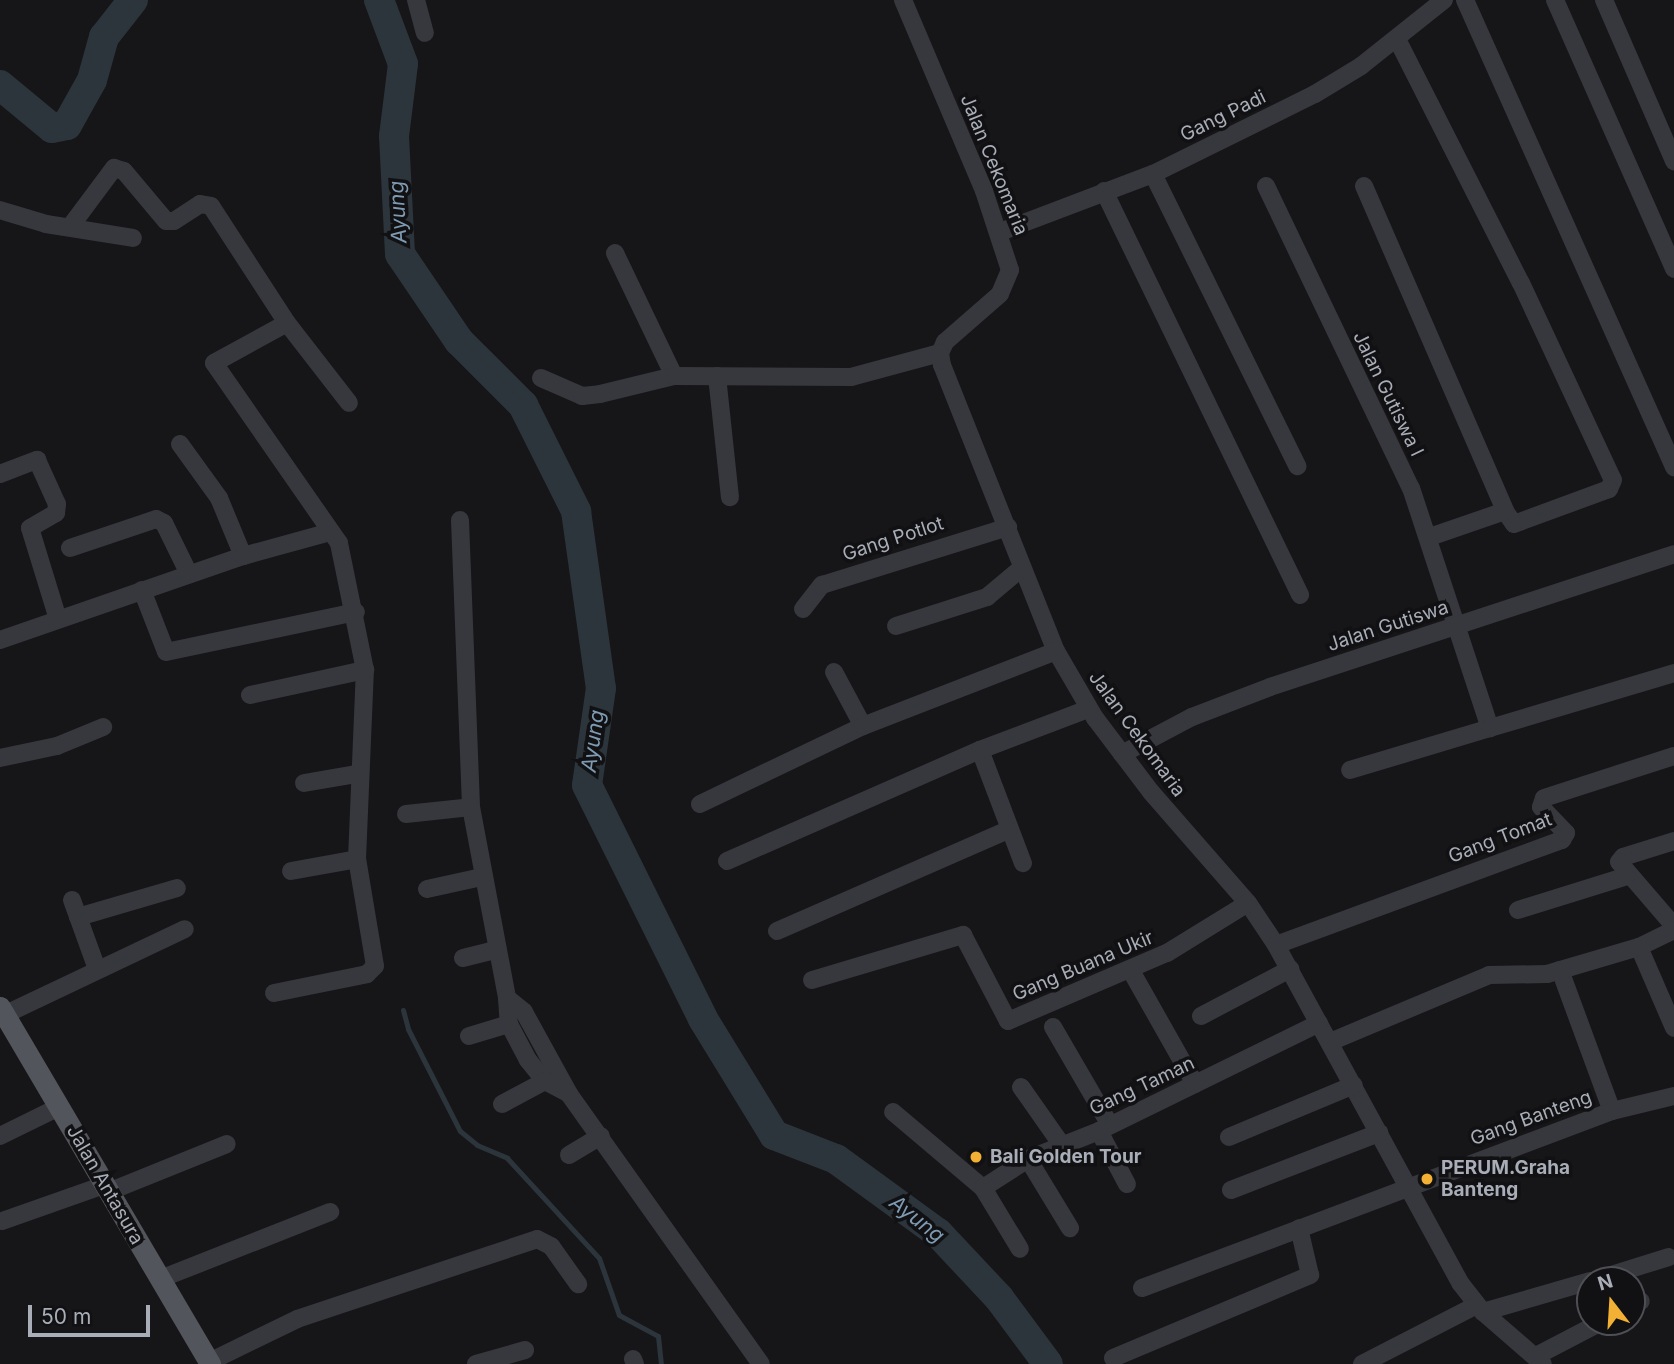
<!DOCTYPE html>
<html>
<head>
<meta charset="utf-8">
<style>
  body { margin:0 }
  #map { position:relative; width:1674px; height:1364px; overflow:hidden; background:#161618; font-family:Inter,sans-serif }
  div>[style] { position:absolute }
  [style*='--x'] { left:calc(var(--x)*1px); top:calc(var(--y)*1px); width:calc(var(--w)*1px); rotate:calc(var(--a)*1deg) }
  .stream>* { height:5px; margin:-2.5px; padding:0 2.5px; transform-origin:2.5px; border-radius:2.5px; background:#2c353c }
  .river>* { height:30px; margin:-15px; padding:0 15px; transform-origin:15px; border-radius:15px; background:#2c353c }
  .minor>* { height:18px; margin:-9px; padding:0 9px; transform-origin:9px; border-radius:9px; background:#37383d }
  .major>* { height:21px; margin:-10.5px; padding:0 10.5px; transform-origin:10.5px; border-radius:10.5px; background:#53555c }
  .dots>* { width:19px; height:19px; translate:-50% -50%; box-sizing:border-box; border:4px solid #111113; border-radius:50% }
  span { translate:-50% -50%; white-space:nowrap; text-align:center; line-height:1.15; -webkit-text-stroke:7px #111113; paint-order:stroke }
  .street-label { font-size:19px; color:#a8adb8 }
  .poi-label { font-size:19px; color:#a8adb8; font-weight:700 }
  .left { translate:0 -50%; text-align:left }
  .water-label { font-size:21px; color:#7f9bb3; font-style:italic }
  .north { position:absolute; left:1576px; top:1266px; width:70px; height:70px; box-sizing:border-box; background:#111113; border:2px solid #4d4f55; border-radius:50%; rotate:343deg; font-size:19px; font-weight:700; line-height:28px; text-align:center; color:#a8adb8 }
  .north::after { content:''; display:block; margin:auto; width:24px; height:32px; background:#f2b134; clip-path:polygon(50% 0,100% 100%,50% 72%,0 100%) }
  .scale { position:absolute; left:28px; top:1305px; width:122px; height:32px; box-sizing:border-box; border:4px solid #a8adb8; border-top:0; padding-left:9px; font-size:21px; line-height:24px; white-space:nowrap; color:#a8adb8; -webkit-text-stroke:5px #111113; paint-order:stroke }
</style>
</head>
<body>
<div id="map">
  <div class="stream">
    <i style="--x:403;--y:1010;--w:20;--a:75"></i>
    <i style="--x:408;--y:1029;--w:114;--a:63"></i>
    <i style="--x:460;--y:1131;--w:22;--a:39"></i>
    <i style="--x:477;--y:1145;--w:33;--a:23"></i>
    <i style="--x:507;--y:1158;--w:136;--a:47.4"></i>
    <i style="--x:599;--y:1258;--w:60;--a:70.7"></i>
    <i style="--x:619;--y:1315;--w:44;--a:28.3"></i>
    <i style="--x:658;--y:1336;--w:28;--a:84"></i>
  </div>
  <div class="river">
    <i style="--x:379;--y:0;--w:68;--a:69.4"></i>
    <i style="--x:403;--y:64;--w:73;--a:97.1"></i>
    <i style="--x:394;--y:136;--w:118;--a:87.1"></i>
    <i style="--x:400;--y:254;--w:105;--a:55.9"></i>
    <i style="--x:459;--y:341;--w:91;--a:45"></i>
    <i style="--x:523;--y:405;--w:119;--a:63.4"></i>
    <i style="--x:576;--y:511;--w:179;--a:82"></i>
    <i style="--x:601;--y:688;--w:98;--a:98.2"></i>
    <i style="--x:587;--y:785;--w:261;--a:63.6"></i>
    <i style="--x:703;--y:1019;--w:136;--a:58.5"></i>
    <i style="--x:774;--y:1135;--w:66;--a:21.2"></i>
    <i style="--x:836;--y:1159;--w:126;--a:36"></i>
    <i style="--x:938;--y:1233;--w:89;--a:46.8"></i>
    <i style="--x:999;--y:1298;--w:82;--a:53.4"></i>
    <i style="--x:0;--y:85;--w:67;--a:39.6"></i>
    <i style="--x:52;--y:128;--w:15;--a:-11"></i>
    <i style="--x:67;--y:125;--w:51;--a:-60.9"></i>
    <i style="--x:92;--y:80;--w:45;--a:-74.4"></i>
    <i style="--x:104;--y:37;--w:47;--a:-51.9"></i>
  </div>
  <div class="minor">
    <i style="--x:416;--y:0;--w:34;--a:75"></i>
    <i style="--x:903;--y:0;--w:207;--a:67"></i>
    <i style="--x:984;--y:191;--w:83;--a:71.8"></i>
    <i style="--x:1010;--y:270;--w:26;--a:113"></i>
    <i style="--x:1000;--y:294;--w:73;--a:138.9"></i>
    <i style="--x:945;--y:342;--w:12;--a:114"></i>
    <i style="--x:940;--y:353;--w:12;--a:81"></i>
    <i style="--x:942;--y:365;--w:308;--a:68.3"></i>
    <i style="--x:1056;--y:651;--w:78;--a:59.8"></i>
    <i style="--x:1095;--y:718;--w:93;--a:52.9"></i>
    <i style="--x:1151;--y:792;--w:147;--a:48.9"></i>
    <i style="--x:1248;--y:903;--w:50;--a:56.3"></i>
    <i style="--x:1276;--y:945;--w:386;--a:61.4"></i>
    <i style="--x:1461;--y:1284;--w:36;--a:52"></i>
    <i style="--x:1483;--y:1312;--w:79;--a:40.9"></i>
    <i style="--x:1465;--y:0;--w:512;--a:65.89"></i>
    <i style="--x:1555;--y:0;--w:294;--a:66.1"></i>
    <i style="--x:1604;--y:0;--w:176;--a:66.5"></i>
    <i style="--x:1398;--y:41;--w:271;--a:63.1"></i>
    <i style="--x:1521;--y:283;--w:217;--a:65"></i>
    <i style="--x:1613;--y:480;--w:10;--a:114"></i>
    <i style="--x:1609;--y:489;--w:101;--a:159.8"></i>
    <i style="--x:1514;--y:524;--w:16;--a:-125"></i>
    <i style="--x:1505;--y:511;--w:79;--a:160.9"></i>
    <i style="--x:1153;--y:174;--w:326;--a:63.7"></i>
    <i style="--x:1266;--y:186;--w:335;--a:64.4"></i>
    <i style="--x:1411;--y:488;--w:253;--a:71.8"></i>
    <i style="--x:1490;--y:728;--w:146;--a:163.3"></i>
    <i style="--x:1364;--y:186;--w:354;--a:66.5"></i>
    <i style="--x:1104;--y:191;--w:449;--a:64.1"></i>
    <i style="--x:0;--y:210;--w:48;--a:16.9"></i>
    <i style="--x:46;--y:224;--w:88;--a:9.1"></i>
    <i style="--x:70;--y:227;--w:74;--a:-53.3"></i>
    <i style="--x:114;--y:168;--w:10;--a:17"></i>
    <i style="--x:124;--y:171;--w:65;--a:50"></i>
    <i style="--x:166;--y:221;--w:8;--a:0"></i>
    <i style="--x:174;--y:221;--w:31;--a:-33"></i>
    <i style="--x:200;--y:204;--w:11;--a:10"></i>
    <i style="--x:211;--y:206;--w:140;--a:57"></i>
    <i style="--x:287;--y:323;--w:101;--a:52.2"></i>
    <i style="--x:1000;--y:232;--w:164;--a:-20.8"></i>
    <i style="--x:1153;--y:174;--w:181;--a:-26.3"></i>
    <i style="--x:1315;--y:94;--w:54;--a:-31.3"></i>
    <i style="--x:1361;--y:66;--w:106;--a:-38.5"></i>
    <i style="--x:615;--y:253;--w:136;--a:64.4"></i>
    <i style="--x:717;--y:376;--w:122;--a:83.9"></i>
    <i style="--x:541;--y:378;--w:45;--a:23.7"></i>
    <i style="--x:582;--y:396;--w:18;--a:-6"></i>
    <i style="--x:600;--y:394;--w:76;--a:-13.7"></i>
    <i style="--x:674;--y:376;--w:177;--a:0.3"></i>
    <i style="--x:851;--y:377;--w:92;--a:-15.1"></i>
    <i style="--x:180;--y:444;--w:67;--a:54.2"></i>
    <i style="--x:219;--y:498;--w:63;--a:67.5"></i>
    <i style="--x:0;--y:474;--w:40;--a:-21"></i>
    <i style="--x:37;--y:460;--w:48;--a:65.6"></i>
    <i style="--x:57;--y:504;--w:9;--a:96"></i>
    <i style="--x:56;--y:513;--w:30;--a:150"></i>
    <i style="--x:30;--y:528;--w:95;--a:72.9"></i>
    <i style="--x:460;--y:520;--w:287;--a:87.8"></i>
    <i style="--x:471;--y:807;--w:194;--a:79.3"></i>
    <i style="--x:507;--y:998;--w:22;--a:39"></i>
    <i style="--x:524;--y:1012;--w:94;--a:61.2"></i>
    <i style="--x:569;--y:1094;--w:331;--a:54.6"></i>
    <i style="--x:70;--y:548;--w:91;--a:-18.6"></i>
    <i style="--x:156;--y:519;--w:9;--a:27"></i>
    <i style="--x:164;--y:523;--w:57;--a:63.9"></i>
    <i style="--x:142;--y:590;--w:66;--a:68.8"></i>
    <i style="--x:166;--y:652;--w:194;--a:-11.9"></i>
    <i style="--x:803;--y:609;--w:31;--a:-52"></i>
    <i style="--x:822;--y:585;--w:195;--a:-17.3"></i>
    <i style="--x:896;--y:626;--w:96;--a:-17.7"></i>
    <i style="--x:987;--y:597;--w:39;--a:-40"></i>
    <i style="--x:0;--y:640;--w:257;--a:-19.1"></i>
    <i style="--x:243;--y:556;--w:90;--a:-15.4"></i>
    <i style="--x:834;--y:672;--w:61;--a:61.8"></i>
    <i style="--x:250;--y:695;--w:118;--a:-12.3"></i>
    <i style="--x:1490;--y:728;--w:192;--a:-16.6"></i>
    <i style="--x:980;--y:750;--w:121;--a:69.2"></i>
    <i style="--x:1122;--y:754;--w:79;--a:-27.9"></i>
    <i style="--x:1192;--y:717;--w:84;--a:-21"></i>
    <i style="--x:1270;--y:687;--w:425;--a:-18.2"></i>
    <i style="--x:0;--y:758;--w:58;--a:-11.9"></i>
    <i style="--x:57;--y:746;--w:50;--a:-22.4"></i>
    <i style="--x:304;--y:783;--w:54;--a:-9.6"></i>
    <i style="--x:700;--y:804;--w:181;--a:-25.6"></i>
    <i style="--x:863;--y:726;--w:207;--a:-21.2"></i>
    <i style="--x:406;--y:814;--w:65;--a:-6.1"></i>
    <i style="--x:1674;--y:841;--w:53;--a:162.6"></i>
    <i style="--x:1623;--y:857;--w:6;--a:129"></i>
    <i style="--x:1619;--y:862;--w:84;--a:49.3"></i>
    <i style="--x:727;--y:861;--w:276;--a:-23.7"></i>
    <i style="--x:980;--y:750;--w:116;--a:-20.8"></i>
    <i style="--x:291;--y:871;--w:67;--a:-10.3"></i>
    <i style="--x:427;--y:889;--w:56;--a:-12.3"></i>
    <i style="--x:72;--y:900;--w:73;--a:70.1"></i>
    <i style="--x:1518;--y:910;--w:114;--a:-17.3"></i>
    <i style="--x:78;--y:917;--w:103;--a:-16.3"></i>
    <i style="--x:777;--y:931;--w:252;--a:-23.6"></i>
    <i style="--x:1276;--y:945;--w:305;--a:-20.2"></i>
    <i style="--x:1562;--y:840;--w:8;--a:-60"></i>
    <i style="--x:1566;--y:833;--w:36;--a:-134"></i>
    <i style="--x:1541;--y:807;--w:9;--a:-72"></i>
    <i style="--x:1544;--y:798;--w:137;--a:-17.9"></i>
    <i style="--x:1639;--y:947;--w:88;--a:66.6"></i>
    <i style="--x:463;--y:958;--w:33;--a:-14"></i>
    <i style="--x:1130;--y:969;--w:132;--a:60.5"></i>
    <i style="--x:1560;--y:970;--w:150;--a:69.8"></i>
    <i style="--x:812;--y:980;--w:158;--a:-16.6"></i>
    <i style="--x:963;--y:935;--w:97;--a:62.4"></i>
    <i style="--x:1008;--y:1021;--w:173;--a:-23.2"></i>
    <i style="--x:1167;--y:953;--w:95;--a:-31.7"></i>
    <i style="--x:274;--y:993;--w:95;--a:-11.5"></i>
    <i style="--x:367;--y:974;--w:11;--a:-45"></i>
    <i style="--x:375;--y:966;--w:109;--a:-99.5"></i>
    <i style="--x:357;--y:859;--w:189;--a:-87.6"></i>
    <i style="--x:365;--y:670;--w:130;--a:-101.6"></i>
    <i style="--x:339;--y:543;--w:219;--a:-124.8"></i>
    <i style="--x:214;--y:363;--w:83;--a:-28.7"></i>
    <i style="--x:507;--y:998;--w:26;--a:86"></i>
    <i style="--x:509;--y:1024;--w:41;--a:62.2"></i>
    <i style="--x:528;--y:1060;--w:27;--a:51"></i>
    <i style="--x:545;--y:1081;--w:27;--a:28"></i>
    <i style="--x:4;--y:1015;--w:200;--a:-25.4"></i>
    <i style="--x:1201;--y:1016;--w:101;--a:-27.8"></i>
    <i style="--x:1053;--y:1027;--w:113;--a:59.8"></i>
    <i style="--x:469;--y:1036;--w:42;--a:-16.7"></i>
    <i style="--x:1330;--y:1042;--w:173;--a:-22.8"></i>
    <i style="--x:1489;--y:975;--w:58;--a:-1"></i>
    <i style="--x:1547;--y:974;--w:96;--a:-16.4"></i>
    <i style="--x:1639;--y:947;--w:39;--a:-26"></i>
    <i style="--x:1021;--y:1087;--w:70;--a:54.9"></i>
    <i style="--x:502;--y:1104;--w:49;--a:-28.1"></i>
    <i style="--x:893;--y:1112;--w:118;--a:40.2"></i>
    <i style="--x:983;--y:1188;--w:71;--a:58.8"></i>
    <i style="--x:1099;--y:1131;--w:60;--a:62.2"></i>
    <i style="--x:0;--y:1136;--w:66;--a:-26.2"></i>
    <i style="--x:1229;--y:1137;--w:135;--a:-22.6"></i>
    <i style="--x:569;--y:1155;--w:37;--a:-31"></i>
    <i style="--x:1028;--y:1159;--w:81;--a:58.7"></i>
    <i style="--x:983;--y:1188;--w:54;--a:-32.8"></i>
    <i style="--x:1028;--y:1159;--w:76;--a:-21.5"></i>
    <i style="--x:1099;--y:1131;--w:245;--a:-26.1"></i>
    <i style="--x:1231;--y:1190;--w:159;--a:-21.1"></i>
    <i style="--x:108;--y:1192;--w:128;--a:-22"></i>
    <i style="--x:2;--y:1221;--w:108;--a:-19.4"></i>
    <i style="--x:160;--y:1279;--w:183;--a:-21.5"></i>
    <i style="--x:1595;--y:1280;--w:77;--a:-17.3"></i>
    <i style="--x:1142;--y:1288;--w:502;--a:-20.64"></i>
    <i style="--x:1612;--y:1111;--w:64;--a:-13.6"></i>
    <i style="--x:1632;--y:1306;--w:10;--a:-29"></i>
    <i style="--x:1483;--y:1312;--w:111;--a:-16.2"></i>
    <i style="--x:1536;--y:1356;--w:73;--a:-27.6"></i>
    <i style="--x:1113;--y:1358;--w:214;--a:-22.8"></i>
    <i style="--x:1310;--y:1275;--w:48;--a:-103.2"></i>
    <i style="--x:633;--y:1359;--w:5;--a:68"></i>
    <i style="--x:209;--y:1362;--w:98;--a:-26"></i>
    <i style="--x:297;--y:1319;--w:253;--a:-18.4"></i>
    <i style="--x:537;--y:1239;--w:16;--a:27"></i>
    <i style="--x:551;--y:1246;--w:47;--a:54.6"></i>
    <i style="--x:476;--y:1364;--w:51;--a:-15.9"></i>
    <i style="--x:1362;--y:1364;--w:129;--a:-27.2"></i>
  </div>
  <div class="major">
    <i style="--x:0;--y:1007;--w:414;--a:59.5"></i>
  </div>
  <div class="dots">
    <i style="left:976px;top:1157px;background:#f2b134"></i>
    <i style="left:1427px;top:1179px;background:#f2b134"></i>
  </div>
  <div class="street-label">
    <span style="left:1223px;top:116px;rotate:-26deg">Gang Padi</span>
    <span style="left:994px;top:165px;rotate:68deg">Jalan Cekomaria</span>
    <span style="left:1388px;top:394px;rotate:64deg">Jalan Gutiswa I</span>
    <span style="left:893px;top:539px;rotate:-18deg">Gang Potlot</span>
    <span style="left:1388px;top:626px;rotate:-18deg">Jalan Gutiswa</span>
    <span style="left:1137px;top:734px;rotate:54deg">Jalan Cekomaria</span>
    <span style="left:1500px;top:838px;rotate:-21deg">Gang Tomat</span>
    <span style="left:1083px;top:966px;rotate:-23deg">Gang Buana Ukir</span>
    <span style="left:1142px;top:1086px;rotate:-25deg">Gang Taman</span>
    <span style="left:1531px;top:1118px;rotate:-20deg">Gang Banteng</span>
    <span style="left:105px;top:1185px;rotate:60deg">Jalan Antasura</span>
  </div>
  <div class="poi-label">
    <span class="left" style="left:990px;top:1157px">Bali Golden Tour</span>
    <span class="left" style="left:1441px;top:1179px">PERUM.Graha<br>Banteng</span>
  </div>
  <div class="water-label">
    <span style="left:398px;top:212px;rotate:-93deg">Ayung</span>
    <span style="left:593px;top:741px;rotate:-82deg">Ayung</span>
    <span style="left:917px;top:1219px;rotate:38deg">Ayung</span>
  </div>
  <div class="north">N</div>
  <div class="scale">50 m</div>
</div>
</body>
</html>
